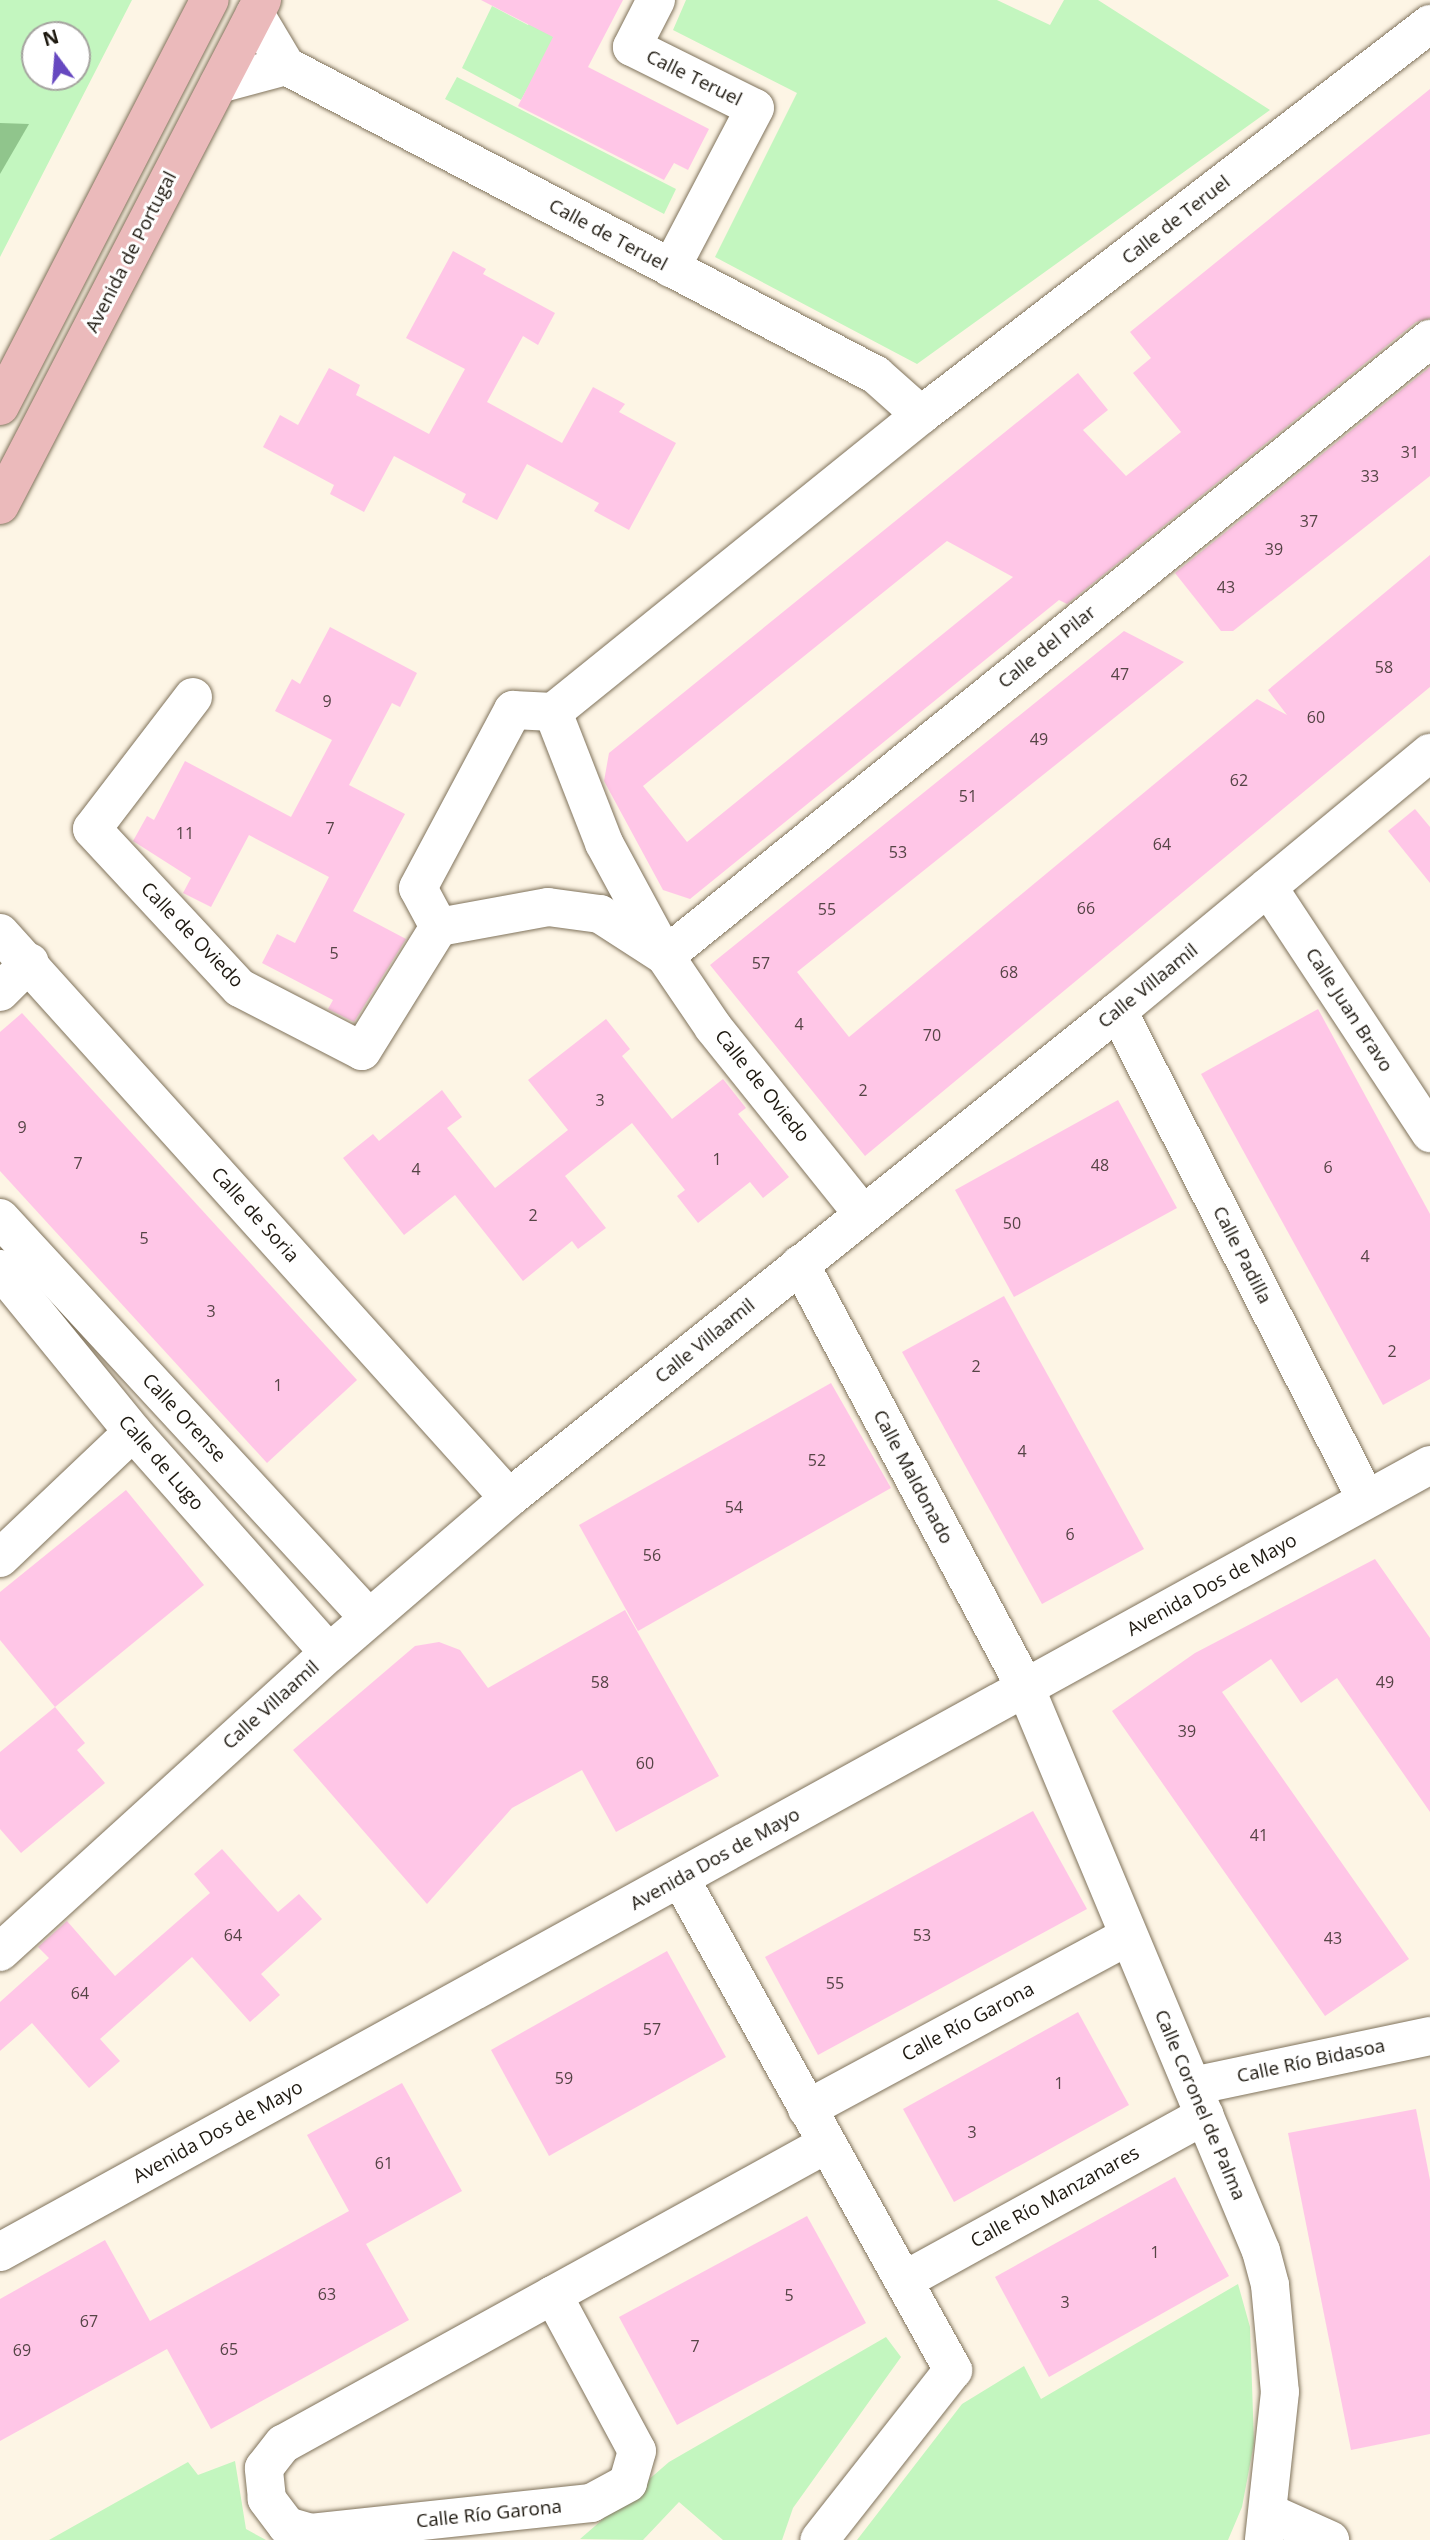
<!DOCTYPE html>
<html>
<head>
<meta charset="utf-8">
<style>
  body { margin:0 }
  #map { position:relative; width:1430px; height:2540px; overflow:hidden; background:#fdf5e5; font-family:"Open Sans",sans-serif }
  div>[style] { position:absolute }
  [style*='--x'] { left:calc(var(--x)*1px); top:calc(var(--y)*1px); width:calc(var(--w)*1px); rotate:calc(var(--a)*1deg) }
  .green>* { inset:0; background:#c3f6bf }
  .forest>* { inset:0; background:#90c58c }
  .building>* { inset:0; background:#ffc6e7 }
  .roads { filter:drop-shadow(0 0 2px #80735c) drop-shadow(0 0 2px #80735c) }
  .minor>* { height:38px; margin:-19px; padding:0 19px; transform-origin:19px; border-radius:19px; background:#fff }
  .major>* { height:38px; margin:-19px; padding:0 19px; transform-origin:19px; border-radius:19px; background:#ebbabb }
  span { translate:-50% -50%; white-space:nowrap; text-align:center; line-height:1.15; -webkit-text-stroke:6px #fff; paint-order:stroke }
  .number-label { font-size:16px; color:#564446 }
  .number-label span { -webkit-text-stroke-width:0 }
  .street-label { font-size:19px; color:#1e1910 }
  .north { position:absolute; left:21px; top:21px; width:70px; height:70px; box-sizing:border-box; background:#fff; border:2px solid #a5a39f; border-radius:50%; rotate:344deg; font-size:19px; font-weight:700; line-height:28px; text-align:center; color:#1e1910 }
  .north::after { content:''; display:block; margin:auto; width:24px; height:32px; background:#6648c0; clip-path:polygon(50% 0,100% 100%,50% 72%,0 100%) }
</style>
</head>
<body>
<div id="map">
  <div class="green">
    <i style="clip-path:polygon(evenodd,0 0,132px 0,0 257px,0 0,35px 35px,77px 35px,77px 77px,35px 77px,35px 35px)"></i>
    <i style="clip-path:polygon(542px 0,570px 12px,521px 100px,462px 68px,492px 6px,528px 25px)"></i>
    <i style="clip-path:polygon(686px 0,997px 0,1050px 25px,1064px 0,1098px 0,1270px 110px,917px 364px,715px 257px,797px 93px,673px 30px)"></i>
    <i style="clip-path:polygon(457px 77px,676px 189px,664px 214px,445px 99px)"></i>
    <i style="clip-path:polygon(1238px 2284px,1250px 2327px,1254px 2443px,1242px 2507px,1228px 2540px,857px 2540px,962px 2404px,1024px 2366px,1041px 2399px)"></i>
    <i style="clip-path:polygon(886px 2337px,901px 2357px,793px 2508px,782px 2540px,723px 2540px,679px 2502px,643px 2540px,580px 2539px,669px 2462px)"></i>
    <i style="clip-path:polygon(235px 2461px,246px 2529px,266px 2540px,49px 2540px,188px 2462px,198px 2475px)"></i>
  </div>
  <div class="forest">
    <i style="clip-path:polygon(0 123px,29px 124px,0 174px)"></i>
  </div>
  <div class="building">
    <i style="clip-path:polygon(481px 0,623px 0,588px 67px,709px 129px,688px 170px,674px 163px,664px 180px,518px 106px,553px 37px)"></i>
    <i style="clip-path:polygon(evenodd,1430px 89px,1430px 318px,1416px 322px,1067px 604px,1059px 600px,690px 899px,663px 890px,604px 781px,609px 753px,1078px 373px,1108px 410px,1083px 430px,1126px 476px,1181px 432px,1133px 373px,1151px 358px,1130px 332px,1430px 89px,947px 541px,1013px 577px,687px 842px,643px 786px,947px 541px)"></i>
    <i style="clip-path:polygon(453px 251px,486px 269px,483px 274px,555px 313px,538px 345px,523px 336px,487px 402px,562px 443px,593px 387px,625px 404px,619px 412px,676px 443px,629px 530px,594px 511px,599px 503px,527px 464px,497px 520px,462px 502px,466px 494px,394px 456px,364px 512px,330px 494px,334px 485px,263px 447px,280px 415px,298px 425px,329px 368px,360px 385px,356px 395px,429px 434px,465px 369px,406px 338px)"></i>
    <i style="clip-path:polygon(1430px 367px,1430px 476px,1233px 631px,1221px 631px,1175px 573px)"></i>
    <i style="clip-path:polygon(1430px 555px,1430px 687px,865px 1156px,710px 965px,1124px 631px,1184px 662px,797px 972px,849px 1037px,1257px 699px,1287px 715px,1268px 690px)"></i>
    <i style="clip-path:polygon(330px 627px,417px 673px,400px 707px,392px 703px,349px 785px,405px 814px,353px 911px,406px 939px,354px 1022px,328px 1009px,333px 1000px,262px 963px,277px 934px,295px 943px,329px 877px,249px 835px,211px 907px,183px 893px,191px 878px,133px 841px,147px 816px,154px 820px,185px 761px,291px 817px,332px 740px,275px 711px,292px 679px,300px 684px)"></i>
    <i style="clip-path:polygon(1415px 809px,1430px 827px,1430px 883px,1388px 831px)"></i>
    <i style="clip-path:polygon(1318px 1009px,1430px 1214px,1430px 1379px,1383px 1405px,1201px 1074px)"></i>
    <i style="clip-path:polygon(22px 1013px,357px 1380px,267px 1463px,0 1171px,0 1032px)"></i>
    <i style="clip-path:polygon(606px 1019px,630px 1049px,622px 1056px,672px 1119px,723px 1079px,746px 1108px,738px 1114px,789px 1177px,763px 1198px,750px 1182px,698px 1223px,677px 1196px,685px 1190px,632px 1123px,565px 1176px,606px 1228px,578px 1249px,572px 1241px,523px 1281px,455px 1195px,404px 1235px,343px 1158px,373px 1134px,379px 1141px,442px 1090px,462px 1117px,447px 1128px,495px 1188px,568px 1130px,528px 1080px)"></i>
    <i style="clip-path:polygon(1118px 1100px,1177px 1208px,1014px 1297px,955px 1190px)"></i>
    <i style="clip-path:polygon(1004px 1296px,1144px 1549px,1042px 1604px,902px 1352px)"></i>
    <i style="clip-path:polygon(831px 1383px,891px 1488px,638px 1631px,579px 1525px)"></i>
    <i style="clip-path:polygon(126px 1490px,204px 1585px,55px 1707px,0 1640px,0 1592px)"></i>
    <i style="clip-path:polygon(1375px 1559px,1430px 1638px,1430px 1812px,1337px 1678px,1301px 1703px,1271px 1659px,1222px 1692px,1409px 1959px,1325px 2016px,1112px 1711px,1195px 1653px)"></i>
    <i style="clip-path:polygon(625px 1610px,719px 1776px,616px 1832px,582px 1770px,512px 1808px,427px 1904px,293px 1750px,415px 1646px,439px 1642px,460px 1650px,488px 1688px)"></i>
    <i style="clip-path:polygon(55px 1707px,85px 1743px,77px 1750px,105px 1783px,21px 1853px,0 1829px,0 1752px)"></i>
    <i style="clip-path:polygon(1033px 1811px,1087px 1909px,818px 2055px,765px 1957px)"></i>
    <i style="clip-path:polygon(222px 1849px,278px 1912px,299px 1894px,322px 1919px,261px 1974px,280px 1995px,250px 2022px,192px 1957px,100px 2039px,120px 2061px,89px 2088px,32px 2023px,0 2051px,0 2002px,49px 1958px,38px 1947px,67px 1921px,115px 1976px,210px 1893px,194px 1874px)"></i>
    <i style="clip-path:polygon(667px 1951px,726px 2057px,549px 2156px,491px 2050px)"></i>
    <i style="clip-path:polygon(1078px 2012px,1129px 2105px,954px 2202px,903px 2109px)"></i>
    <i style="clip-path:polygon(402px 2083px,462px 2191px,366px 2244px,409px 2320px,211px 2429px,167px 2349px,0 2441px,0 2299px,105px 2240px,150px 2321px,349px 2211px,307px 2135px)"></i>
    <i style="clip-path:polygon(1416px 2109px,1430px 2180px,1430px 2434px,1351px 2450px,1288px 2133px)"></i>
    <i style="clip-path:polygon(1175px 2177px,1229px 2276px,1049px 2377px,995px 2277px)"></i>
    <i style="clip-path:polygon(807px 2216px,866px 2323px,677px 2425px,619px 2317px)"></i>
  </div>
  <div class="roads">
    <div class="minor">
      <i style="--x:656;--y:0;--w:53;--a:117.1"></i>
      <i style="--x:632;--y:47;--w:137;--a:26.4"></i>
      <i style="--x:755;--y:108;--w:181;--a:117.7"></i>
      <i style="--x:255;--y:14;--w:61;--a:59.2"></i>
      <i style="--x:286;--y:66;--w:666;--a:27.64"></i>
      <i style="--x:876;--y:375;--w:60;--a:41.6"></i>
      <i style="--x:219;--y:84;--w:69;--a:-15"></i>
      <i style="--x:193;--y:697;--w:166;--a:127.4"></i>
      <i style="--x:92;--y:829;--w:217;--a:47.1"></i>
      <i style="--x:240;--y:988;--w:137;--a:27.3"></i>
      <i style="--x:362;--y:1051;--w:146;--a:-58.2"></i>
      <i style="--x:439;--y:927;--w:44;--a:-118.3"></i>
      <i style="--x:418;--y:888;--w:202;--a:-61.9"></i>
      <i style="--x:513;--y:710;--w:40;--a:2.9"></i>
      <i style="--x:553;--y:712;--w:473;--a:-38.9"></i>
      <i style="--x:921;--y:415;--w:642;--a:-37.53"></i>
      <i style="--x:553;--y:712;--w:141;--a:68.7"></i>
      <i style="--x:604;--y:843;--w:128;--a:61.6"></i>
      <i style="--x:665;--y:956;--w:86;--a:55.9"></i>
      <i style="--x:713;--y:1027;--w:240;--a:51.3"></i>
      <i style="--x:1268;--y:887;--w:295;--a:56.6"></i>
      <i style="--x:439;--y:927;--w:111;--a:-10.4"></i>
      <i style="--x:548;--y:907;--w:52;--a:7.7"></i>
      <i style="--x:600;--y:914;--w:77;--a:32.9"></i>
      <i style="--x:665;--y:956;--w:983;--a:-38.89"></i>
      <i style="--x:0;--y:933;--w:760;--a:47.98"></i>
      <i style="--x:0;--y:992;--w:42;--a:-45"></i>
      <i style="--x:1118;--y:1011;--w:547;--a:63.06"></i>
      <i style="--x:0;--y:1218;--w:544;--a:47.31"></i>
      <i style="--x:800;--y:1264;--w:481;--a:62"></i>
      <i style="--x:1026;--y:1689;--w:609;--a:67.31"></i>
      <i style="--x:1261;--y:2251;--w:35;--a:75"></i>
      <i style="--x:1270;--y:2285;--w:107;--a:84.7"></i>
      <i style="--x:1280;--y:2392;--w:149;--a:96.2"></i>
      <i style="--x:0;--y:1269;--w:210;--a:50.8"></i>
      <i style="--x:133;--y:1432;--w:295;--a:48.4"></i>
      <i style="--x:0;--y:1558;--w:183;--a:-43.5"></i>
      <i style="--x:680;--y:1878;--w:563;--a:60.98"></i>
      <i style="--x:953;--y:2370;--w:216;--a:128.2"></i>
      <i style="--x:0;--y:1952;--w:445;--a:-42.3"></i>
      <i style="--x:329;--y:1653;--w:238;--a:-40.7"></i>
      <i style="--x:509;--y:1498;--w:780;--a:-38.65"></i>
      <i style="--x:1118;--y:1011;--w:405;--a:-39.6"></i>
      <i style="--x:1193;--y:2086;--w:242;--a:-11.9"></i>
      <i style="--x:807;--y:2109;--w:365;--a:-28.3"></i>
      <i style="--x:0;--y:2252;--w:1632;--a:-28.83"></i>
      <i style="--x:905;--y:2280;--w:342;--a:-28.8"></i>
      <i style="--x:553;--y:2295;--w:177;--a:61.7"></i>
      <i style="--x:637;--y:2451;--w:33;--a:106"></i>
      <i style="--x:628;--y:2483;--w:42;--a:151.6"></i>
      <i style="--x:591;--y:2503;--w:282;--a:173.9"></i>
      <i style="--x:311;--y:2533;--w:25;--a:-164"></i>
      <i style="--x:287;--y:2526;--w:34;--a:-127"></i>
      <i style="--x:267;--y:2499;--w:31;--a:-96"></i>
      <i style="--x:264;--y:2468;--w:31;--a:-52"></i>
      <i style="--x:283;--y:2444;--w:308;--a:-28.9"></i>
      <i style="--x:553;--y:2295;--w:312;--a:-28.9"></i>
      <i style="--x:1270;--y:2513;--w:66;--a:24.2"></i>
    </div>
    <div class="major">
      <i style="--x:0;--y:406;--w:457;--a:-62.7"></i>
      <i style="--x:0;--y:505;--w:569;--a:-62.58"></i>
    </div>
  </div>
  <div class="number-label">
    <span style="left:1410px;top:452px">31</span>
    <span style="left:1370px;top:476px">33</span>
    <span style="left:1309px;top:521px">37</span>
    <span style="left:1274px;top:549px">39</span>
    <span style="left:1226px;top:587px">43</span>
    <span style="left:1384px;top:667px">58</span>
    <span style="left:1120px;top:674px">47</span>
    <span style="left:327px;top:701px">9</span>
    <span style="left:1316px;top:717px">60</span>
    <span style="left:1039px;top:739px">49</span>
    <span style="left:1239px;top:780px">62</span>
    <span style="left:968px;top:796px">51</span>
    <span style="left:330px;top:828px">7</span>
    <span style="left:185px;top:833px">11</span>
    <span style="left:1162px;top:844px">64</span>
    <span style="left:898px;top:852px">53</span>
    <span style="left:1086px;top:908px">66</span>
    <span style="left:827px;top:909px">55</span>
    <span style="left:334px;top:953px">5</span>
    <span style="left:761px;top:963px">57</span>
    <span style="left:1009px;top:972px">68</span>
    <span style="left:799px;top:1024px">4</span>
    <span style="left:932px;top:1035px">70</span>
    <span style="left:863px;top:1090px">2</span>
    <span style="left:600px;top:1100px">3</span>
    <span style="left:22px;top:1127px">9</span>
    <span style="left:717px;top:1159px">1</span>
    <span style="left:78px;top:1163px">7</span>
    <span style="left:1100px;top:1165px">48</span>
    <span style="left:1328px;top:1167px">6</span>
    <span style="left:416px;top:1169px">4</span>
    <span style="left:533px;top:1215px">2</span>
    <span style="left:1012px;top:1223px">50</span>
    <span style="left:144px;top:1238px">5</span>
    <span style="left:1365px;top:1256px">4</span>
    <span style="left:211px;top:1311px">3</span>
    <span style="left:1392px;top:1351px">2</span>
    <span style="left:976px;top:1366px">2</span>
    <span style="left:278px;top:1385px">1</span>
    <span style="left:1022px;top:1451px">4</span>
    <span style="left:817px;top:1460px">52</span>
    <span style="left:734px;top:1507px">54</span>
    <span style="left:1070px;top:1534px">6</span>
    <span style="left:652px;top:1555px">56</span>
    <span style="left:600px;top:1682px">58</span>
    <span style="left:1385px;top:1682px">49</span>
    <span style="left:1187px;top:1731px">39</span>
    <span style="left:645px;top:1763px">60</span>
    <span style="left:1259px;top:1835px">41</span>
    <span style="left:233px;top:1935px">64</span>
    <span style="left:922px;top:1935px">53</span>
    <span style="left:1333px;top:1938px">43</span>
    <span style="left:835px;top:1983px">55</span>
    <span style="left:80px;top:1993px">64</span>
    <span style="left:652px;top:2029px">57</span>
    <span style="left:564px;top:2078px">59</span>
    <span style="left:1059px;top:2083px">1</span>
    <span style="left:972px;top:2132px">3</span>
    <span style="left:384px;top:2163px">61</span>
    <span style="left:1155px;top:2252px">1</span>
    <span style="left:327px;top:2294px">63</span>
    <span style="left:789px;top:2295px">5</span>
    <span style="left:1065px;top:2302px">3</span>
    <span style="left:89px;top:2321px">67</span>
    <span style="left:695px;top:2346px">7</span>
    <span style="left:229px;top:2349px">65</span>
    <span style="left:22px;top:2350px">69</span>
  </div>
  <div class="street-label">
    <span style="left:694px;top:78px;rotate:26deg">Calle Teruel</span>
    <span style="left:1176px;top:220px;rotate:-38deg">Calle de Teruel</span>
    <span style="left:608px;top:235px;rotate:28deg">Calle de Teruel</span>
    <span style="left:131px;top:252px;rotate:-63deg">Avenida de Portugal</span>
    <span style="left:1047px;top:647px;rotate:-39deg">Calle del Pilar</span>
    <span style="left:192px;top:935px;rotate:46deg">Calle de Oviedo</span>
    <span style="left:1148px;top:986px;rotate:-39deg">Calle Villaamil</span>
    <span style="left:1349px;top:1010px;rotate:57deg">Calle Juan Bravo</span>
    <span style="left:762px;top:1086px;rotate:51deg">Calle de Oviedo</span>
    <span style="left:255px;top:1215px;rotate:48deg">Calle de Soria</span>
    <span style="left:1242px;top:1255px;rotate:63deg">Calle Padilla</span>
    <span style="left:705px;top:1341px;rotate:-39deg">Calle Villaamil</span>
    <span style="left:184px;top:1418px;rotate:47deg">Calle Orense</span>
    <span style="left:161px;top:1463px;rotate:49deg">Calle de Lugo</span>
    <span style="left:913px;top:1477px;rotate:62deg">Calle Maldonado</span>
    <span style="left:1212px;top:1585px;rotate:-29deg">Avenida Dos de Mayo</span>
    <span style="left:271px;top:1705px;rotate:-42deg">Calle Villaamil</span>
    <span style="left:715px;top:1859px;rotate:-29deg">Avenida Dos de Mayo</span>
    <span style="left:968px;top:2022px;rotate:-28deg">Calle Río Garona</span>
    <span style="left:1311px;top:2061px;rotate:-12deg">Calle Río Bidasoa</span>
    <span style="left:1200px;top:2105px;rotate:67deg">Calle Coronel de Palma</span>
    <span style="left:218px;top:2132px;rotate:-29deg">Avenida Dos de Mayo</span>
    <span style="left:1055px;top:2197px;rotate:-29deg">Calle Río Manzanares</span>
    <span style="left:489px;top:2514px;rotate:-6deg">Calle Río Garona</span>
  </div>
  <div class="north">N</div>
</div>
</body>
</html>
